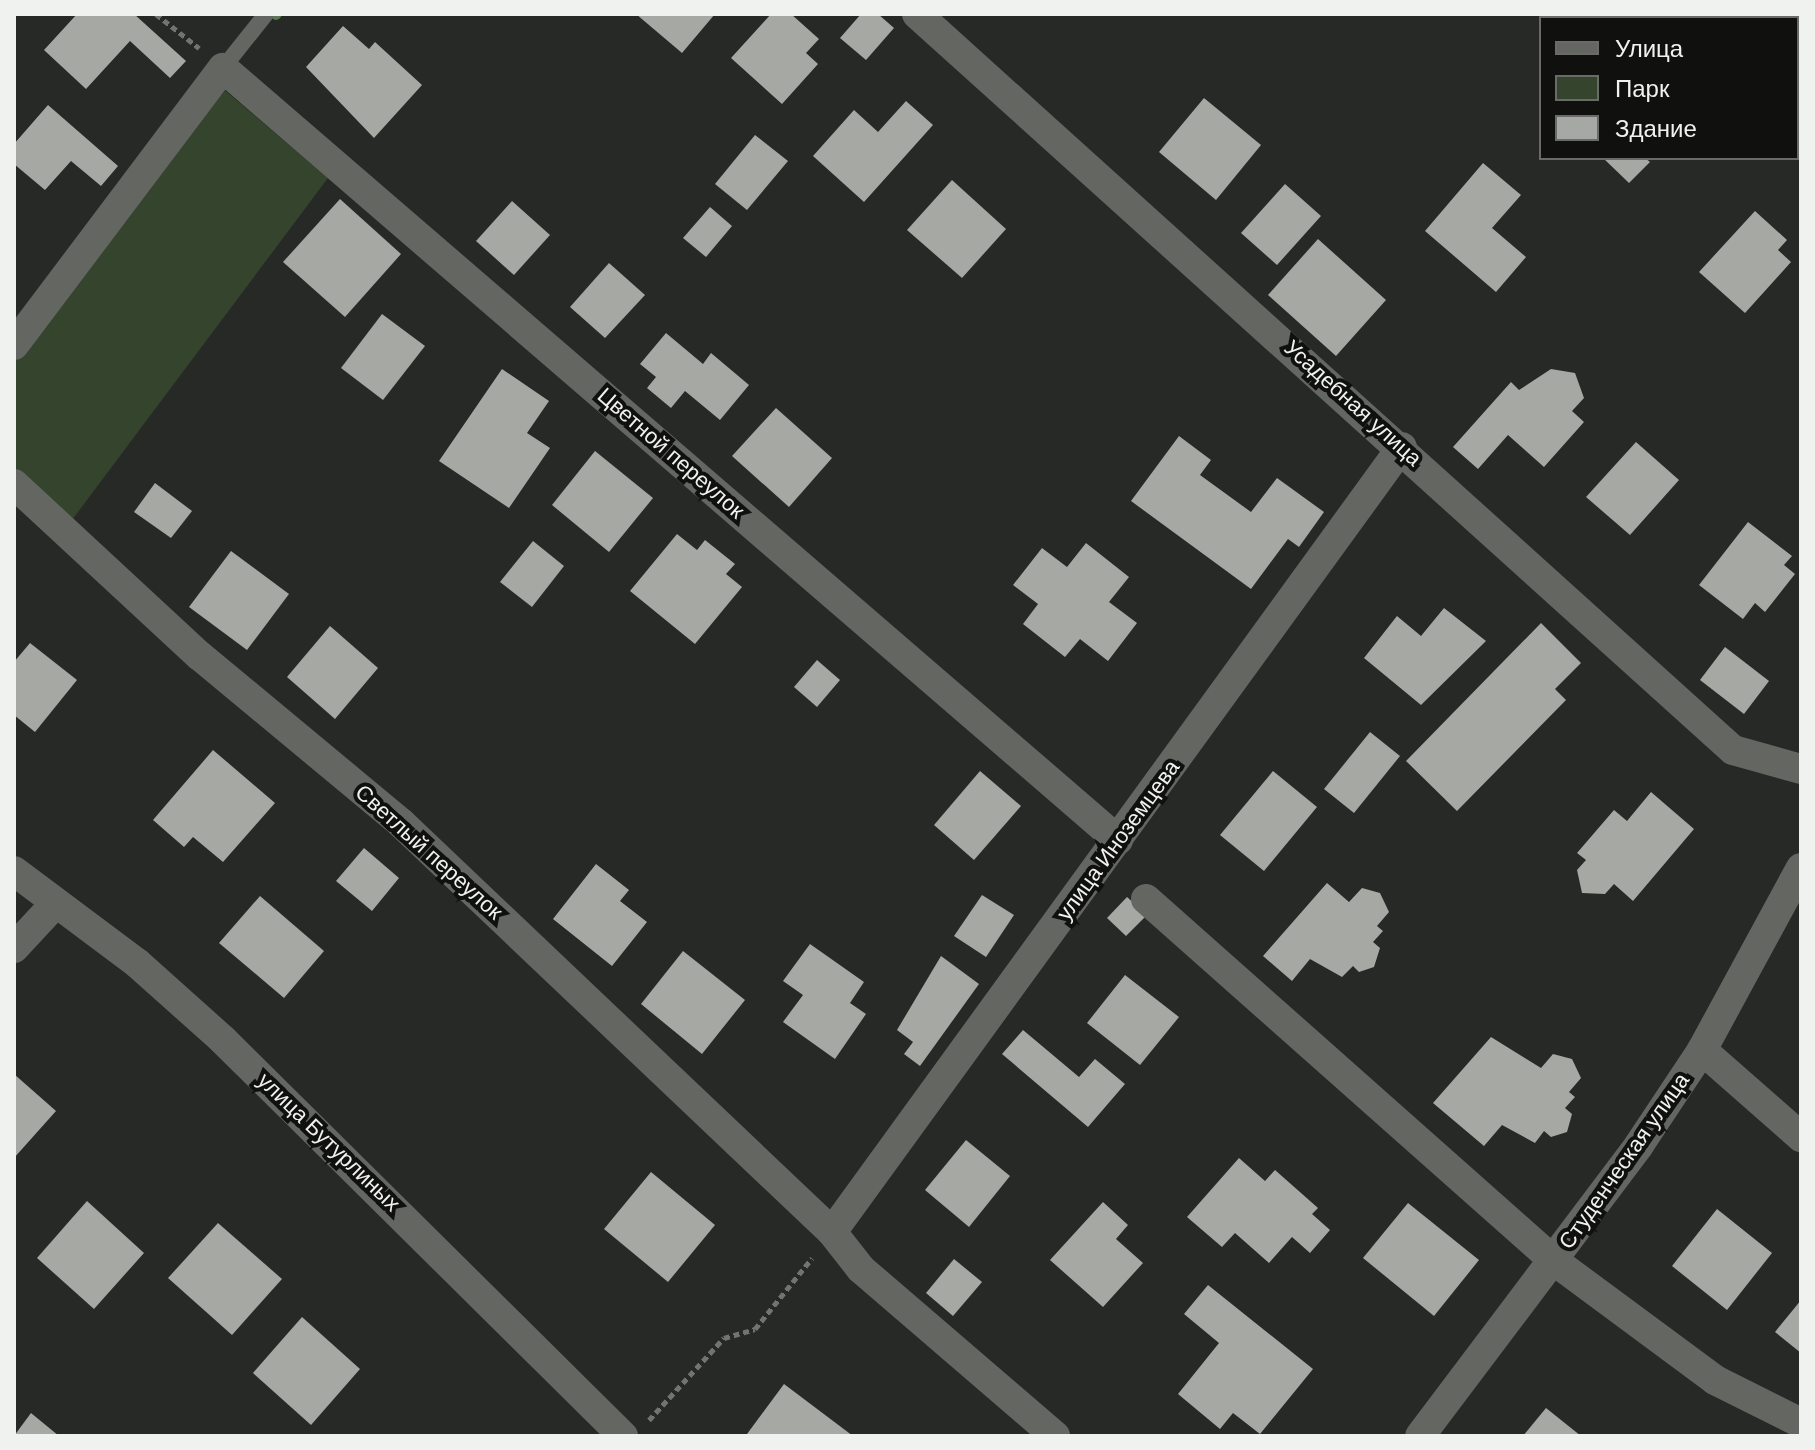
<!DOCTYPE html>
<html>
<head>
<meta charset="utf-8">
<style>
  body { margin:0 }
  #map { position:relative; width:1815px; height:1450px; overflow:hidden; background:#262925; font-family:"DM Sans",sans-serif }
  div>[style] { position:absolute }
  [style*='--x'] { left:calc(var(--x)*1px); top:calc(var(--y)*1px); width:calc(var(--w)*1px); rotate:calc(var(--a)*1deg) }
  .green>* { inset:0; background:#35442d }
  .stream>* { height:10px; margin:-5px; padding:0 5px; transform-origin:5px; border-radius:5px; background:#5f7652 }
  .building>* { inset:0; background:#a5a8a3 }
  .path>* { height:5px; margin-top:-2.5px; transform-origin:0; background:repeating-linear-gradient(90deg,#717470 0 6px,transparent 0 10px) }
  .service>* { height:16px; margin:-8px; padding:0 8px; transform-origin:8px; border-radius:8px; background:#636661 }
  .minor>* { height:30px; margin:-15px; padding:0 15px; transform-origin:15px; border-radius:15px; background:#636661 }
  span { translate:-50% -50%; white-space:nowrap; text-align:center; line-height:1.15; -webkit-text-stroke:8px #10110f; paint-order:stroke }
  .street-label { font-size:22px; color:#f0f2ef }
  .frame { position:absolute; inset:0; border:16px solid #f0f2ef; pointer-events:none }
  .legend { position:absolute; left:1539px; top:16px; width:260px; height:144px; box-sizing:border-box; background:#10110f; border:2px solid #6a6b69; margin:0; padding:10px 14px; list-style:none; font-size:24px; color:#f0f2ef }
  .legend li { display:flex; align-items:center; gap:16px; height:40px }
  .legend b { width:40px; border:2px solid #6a6b69 }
</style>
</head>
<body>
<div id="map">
  <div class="green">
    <i style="clip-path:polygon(222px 88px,328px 178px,72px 520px,14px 468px,14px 361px)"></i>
  </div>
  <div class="stream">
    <i style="--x:276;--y:15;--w:1;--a:-45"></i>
  </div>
  <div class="building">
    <i style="clip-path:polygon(77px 14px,134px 14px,186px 61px,170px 78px,130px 41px,86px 89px,44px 50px)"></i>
    <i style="clip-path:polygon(636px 14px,715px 14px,682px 53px)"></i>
    <i style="clip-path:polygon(771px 14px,791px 14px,819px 39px,806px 53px,818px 64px,782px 104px,731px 58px)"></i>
    <i style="clip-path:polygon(861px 14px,878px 14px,894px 28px,866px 60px,840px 38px)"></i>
    <i style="clip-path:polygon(1596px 14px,1680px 14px,1593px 18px)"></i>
    <i style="clip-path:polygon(343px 26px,369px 49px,375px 42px,422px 85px,374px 138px,306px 67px)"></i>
    <i style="clip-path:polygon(1204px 98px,1261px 145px,1216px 200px,1159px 152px)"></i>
    <i style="clip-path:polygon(906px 101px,933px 125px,864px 202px,813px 156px,854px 110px,878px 132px)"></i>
    <i style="clip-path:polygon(48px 105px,118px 166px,101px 186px,71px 161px,45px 190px,14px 164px,14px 144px)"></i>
    <i style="clip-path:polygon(755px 135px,788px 161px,747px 210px,715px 184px)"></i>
    <i style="clip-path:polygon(1603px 158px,1645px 158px,1650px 162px,1629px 183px)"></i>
    <i style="clip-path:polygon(1483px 163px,1521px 195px,1492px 228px,1526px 257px,1496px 292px,1425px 231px)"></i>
    <i style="clip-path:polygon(952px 180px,1006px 229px,962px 278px,907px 230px)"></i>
    <i style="clip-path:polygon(1285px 184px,1321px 216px,1277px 265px,1241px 233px)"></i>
    <i style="clip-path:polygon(340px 199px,401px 254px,345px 317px,283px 262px)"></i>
    <i style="clip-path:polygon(512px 201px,550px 235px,514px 275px,476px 241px)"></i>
    <i style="clip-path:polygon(710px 207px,732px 226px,706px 257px,683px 238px)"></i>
    <i style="clip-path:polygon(1755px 211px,1787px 240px,1778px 250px,1791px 262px,1745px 313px,1699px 272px)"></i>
    <i style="clip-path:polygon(1318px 239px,1386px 300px,1336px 356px,1268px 295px)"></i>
    <i style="clip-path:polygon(609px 263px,645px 295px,605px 338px,570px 307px)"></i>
    <i style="clip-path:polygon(382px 314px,425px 346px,383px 400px,341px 368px)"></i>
    <i style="clip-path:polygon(666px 333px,703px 364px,711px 353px,749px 385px,720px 420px,685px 391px,671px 408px,647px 388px,656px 377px,640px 364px)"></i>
    <i style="clip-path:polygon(502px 369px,549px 401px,527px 433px,550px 448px,509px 508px,439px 461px)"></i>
    <i style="clip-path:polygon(1551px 369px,1575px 373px,1584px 398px,1572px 411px,1584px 422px,1544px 467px,1508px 435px,1478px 469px,1453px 447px,1511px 382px,1519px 390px)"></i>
    <i style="clip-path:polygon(776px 408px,832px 458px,789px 507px,732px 456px)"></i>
    <i style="clip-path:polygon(1179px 436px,1211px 460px,1200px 475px,1251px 512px,1277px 478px,1324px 512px,1299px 547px,1288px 539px,1251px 589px,1131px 501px)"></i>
    <i style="clip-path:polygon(1636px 442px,1679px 480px,1630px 535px,1586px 497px)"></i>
    <i style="clip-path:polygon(595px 451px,653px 498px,609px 552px,552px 505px)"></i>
    <i style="clip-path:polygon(155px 483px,192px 511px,171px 538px,134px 512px)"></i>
    <i style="clip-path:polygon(1748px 522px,1792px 556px,1784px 565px,1795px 574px,1765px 612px,1755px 603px,1743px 619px,1699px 585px)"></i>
    <i style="clip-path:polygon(677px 534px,697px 550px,705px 540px,735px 564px,726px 574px,742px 587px,695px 644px,630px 591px)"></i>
    <i style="clip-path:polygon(533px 541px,564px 566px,532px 607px,500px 582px)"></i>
    <i style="clip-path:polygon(1086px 543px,1129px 577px,1109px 602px,1137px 623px,1108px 661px,1080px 639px,1065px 657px,1023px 624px,1038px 604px,1013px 585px,1042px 548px,1067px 567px)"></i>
    <i style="clip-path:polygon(231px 551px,289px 594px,247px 650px,189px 607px)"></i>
    <i style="clip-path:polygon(1444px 608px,1486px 641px,1421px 705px,1364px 658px,1397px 616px,1421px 636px)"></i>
    <i style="clip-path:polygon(1541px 623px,1581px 663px,1555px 689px,1566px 700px,1457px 811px,1406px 761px)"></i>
    <i style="clip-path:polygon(330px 626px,378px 668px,335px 719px,287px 677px)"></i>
    <i style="clip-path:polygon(30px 643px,77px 680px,35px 732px,14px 715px,14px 662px)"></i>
    <i style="clip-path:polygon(1725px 647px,1769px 681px,1744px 714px,1700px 680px)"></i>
    <i style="clip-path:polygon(817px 660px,840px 680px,817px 707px,794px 687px)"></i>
    <i style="clip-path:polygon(1370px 732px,1400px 756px,1354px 813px,1324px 789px)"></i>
    <i style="clip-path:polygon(213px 750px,275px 803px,223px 862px,193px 837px,184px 847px,153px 820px)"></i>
    <i style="clip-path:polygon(980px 771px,1021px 806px,974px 860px,934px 825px)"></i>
    <i style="clip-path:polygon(1273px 771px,1317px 807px,1264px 871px,1220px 835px)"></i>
    <i style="clip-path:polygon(1651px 792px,1694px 829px,1633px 901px,1614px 884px,1605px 894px,1582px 893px,1577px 870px,1586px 860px,1577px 853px,1614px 810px,1627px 821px)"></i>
    <i style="clip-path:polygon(364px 848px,399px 878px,372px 911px,336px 881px)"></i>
    <i style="clip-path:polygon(596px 864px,629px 890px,620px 901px,647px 922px,612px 966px,553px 919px)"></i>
    <i style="clip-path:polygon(1327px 883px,1349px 902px,1362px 888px,1380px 893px,1389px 912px,1377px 926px,1383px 931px,1373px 942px,1380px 948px,1374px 967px,1359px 972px,1353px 966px,1342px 977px,1310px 959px,1292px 981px,1263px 956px)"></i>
    <i style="clip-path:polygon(982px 895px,1014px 915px,986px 957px,954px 936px)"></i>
    <i style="clip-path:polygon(260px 896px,324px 951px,284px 998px,219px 943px)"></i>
    <i style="clip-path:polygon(1127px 897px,1147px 915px,1126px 936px,1107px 918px)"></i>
    <i style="clip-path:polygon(810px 944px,864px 982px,850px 1003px,866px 1014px,835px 1059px,783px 1022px,803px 995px,783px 981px)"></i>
    <i style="clip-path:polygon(683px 951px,745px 1000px,702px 1054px,641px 1004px)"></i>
    <i style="clip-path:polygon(941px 956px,979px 984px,920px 1066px,904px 1054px,913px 1042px,897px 1030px)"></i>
    <i style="clip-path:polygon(1125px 975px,1179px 1017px,1140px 1065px,1087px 1023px)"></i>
    <i style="clip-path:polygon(1023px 1030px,1079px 1077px,1095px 1059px,1125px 1084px,1088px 1127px,1002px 1054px)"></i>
    <i style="clip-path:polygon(1491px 1037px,1541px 1068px,1553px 1054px,1572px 1059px,1581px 1078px,1569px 1092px,1575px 1097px,1565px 1108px,1572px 1114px,1567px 1132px,1551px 1137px,1544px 1131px,1535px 1143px,1502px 1125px,1484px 1146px,1433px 1103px)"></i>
    <i style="clip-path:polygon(14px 1074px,56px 1111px,14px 1158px)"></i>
    <i style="clip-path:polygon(966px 1140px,1010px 1176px,969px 1227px,925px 1190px)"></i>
    <i style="clip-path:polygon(1239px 1158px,1265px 1181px,1275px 1170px,1318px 1208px,1312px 1214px,1330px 1230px,1310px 1253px,1292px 1237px,1269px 1263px,1235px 1233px,1222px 1247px,1187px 1217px)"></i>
    <i style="clip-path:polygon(651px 1172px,715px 1225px,668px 1282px,604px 1229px)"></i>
    <i style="clip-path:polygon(87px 1201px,144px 1253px,94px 1309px,37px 1258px)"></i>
    <i style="clip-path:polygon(1103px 1202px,1128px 1225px,1116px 1239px,1143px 1263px,1103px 1307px,1050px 1260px)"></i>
    <i style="clip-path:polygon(1408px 1203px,1479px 1260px,1434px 1316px,1363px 1258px)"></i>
    <i style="clip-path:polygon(1717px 1209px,1772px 1253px,1727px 1310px,1672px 1266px)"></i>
    <i style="clip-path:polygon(218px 1223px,282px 1279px,232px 1335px,168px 1278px)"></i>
    <i style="clip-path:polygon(954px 1259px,982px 1282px,953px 1316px,926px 1293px)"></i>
    <i style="clip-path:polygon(1208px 1285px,1313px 1369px,1260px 1434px,1233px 1413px,1220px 1429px,1178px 1394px,1219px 1343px,1184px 1314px)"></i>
    <i style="clip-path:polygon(1801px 1300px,1801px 1353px,1775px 1332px)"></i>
    <i style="clip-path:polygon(302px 1317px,360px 1369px,311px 1425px,253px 1373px)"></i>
    <i style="clip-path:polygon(784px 1384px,853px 1436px,747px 1434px)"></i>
    <i style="clip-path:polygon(1546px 1408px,1581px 1436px,1523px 1436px)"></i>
    <i style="clip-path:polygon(31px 1413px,59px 1436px,14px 1436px)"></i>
  </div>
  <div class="path">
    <i style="--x:156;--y:14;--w:55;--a:38.3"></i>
    <i style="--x:649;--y:1420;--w:111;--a:-47.6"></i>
    <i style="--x:724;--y:1338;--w:32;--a:-16"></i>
    <i style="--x:755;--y:1329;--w:91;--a:-51.2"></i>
  </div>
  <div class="service">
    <i style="--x:223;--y:68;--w:69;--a:-51.5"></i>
  </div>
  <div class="minor">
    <i style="--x:917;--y:14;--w:1099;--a:42.05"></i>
    <i style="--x:1733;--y:750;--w:71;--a:15.6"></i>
    <i style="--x:14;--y:345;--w:347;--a:-53"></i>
    <i style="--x:223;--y:68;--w:1182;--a:40.78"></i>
    <i style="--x:14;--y:484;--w:253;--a:42.8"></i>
    <i style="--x:200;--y:656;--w:261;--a:39.7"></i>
    <i style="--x:401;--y:823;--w:594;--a:43.5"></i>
    <i style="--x:832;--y:1232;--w:47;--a:51.9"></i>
    <i style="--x:861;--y:1269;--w:256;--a:40.7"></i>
    <i style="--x:14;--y:871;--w:154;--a:36.8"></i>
    <i style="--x:137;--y:963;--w:115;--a:41.8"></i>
    <i style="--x:223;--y:1040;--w:563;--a:44.71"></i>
    <i style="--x:1146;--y:899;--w:544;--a:41.57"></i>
    <i style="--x:1553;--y:1260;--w:202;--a:36.5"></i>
    <i style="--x:1715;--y:1380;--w:96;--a:26.6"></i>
    <i style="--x:14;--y:948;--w:57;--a:-47.1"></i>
    <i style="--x:1702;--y:1050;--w:132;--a:41.3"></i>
    <i style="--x:832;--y:1232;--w:970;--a:-54.02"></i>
    <i style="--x:1420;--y:1436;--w:364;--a:-53"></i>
    <i style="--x:1639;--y:1145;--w:114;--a:-56.4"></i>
    <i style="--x:1702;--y:1050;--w:207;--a:-61.5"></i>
  </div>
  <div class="street-label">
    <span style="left:1353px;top:403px;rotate:42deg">Усадебная улица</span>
    <span style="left:671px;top:453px;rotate:41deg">Цветной переулок</span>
    <span style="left:1118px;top:840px;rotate:-54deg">улица Иноземцева</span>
    <span style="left:429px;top:852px;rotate:42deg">Светлый переулок</span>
    <span style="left:329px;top:1142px;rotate:44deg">улица Бутурлиных</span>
    <span style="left:1624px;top:1161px;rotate:-55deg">Студенческая улица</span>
  </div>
  <div class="frame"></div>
  <ul class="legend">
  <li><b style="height:10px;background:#636661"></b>Улица</li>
  <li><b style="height:22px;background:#35442d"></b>Парк</li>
  <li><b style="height:22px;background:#a5a8a3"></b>Здание</li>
  </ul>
</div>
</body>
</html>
